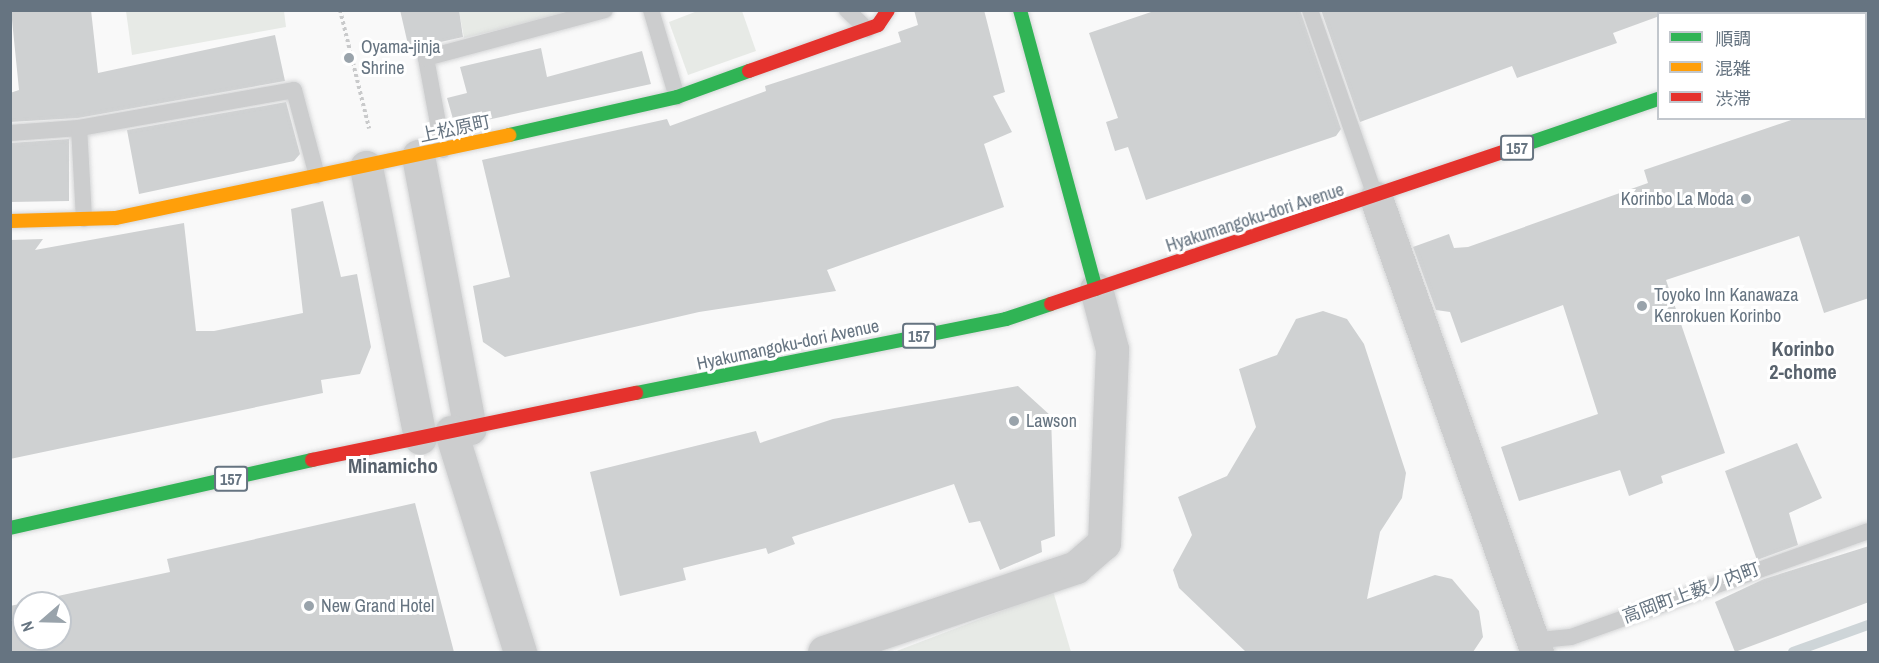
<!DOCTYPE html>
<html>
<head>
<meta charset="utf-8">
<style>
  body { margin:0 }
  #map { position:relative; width:1879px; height:663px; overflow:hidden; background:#f9f9f9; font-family:"Archivo Narrow","Noto Sans JP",sans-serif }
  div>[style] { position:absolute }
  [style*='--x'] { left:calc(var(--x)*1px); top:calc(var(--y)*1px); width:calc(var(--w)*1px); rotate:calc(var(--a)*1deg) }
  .green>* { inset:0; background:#e7eae6 }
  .stream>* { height:10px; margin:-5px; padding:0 5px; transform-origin:5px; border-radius:5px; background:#ced5d8 }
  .building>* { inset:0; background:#cfd1d2 }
  .path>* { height:4px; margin-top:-2px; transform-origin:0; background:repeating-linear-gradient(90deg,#c9cacb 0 3px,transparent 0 6px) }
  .roads { filter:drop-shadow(0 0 2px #d5d6d7) drop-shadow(0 0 2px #d5d6d7) }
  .lane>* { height:16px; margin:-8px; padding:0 8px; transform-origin:8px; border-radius:8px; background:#cccdce }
  .street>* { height:33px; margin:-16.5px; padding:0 16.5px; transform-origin:16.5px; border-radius:16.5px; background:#cccdce }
  .fast>* { height:14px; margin:-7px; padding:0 7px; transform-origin:7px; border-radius:7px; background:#30b455 }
  .slow>* { height:14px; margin:-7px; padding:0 7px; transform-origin:7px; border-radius:7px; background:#ff9f0a }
  .jam>* { height:14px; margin:-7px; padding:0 7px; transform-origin:7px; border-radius:7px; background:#e5322d }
  .dots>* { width:16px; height:16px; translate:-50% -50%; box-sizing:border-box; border:3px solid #fff; border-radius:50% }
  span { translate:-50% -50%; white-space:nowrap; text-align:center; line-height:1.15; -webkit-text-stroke:6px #fff; paint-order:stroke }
  .shield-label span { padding:2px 4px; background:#fff; border:2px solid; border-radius:4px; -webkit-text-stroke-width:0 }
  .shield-label { font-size:16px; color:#667481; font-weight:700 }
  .poi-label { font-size:18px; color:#667481 }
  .left { translate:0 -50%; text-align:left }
  .right { translate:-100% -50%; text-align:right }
  .street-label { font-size:18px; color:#667481 }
  .neighbourhood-label { font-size:20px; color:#58626d; font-weight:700 }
  .quarter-label { font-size:21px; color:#58626d; font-weight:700 }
  .frame { position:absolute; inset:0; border:12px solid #667481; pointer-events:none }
  .legend { position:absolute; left:1657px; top:12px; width:210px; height:108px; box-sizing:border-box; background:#fff; border:2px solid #c2c7cd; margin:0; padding:8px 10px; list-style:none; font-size:18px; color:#667481 }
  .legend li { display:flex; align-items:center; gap:12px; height:30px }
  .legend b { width:30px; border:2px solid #c2c7cd }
  .north { position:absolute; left:12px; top:591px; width:60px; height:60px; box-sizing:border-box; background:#fff; border:2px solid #c2c7cd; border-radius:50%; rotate:250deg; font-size:16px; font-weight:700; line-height:24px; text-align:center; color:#667481 }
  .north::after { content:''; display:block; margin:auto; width:21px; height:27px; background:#99a3ab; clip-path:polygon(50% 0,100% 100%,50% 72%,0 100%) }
</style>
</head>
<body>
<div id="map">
  <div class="green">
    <i style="clip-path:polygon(700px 10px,742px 11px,756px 51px,688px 75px,669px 22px)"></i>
    <i style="clip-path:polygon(126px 11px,284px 11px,286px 27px,132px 55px)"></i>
    <i style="clip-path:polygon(459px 11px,578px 11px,464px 38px)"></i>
    <i style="clip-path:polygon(1053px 591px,1071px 652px,894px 652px)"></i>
  </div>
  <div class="stream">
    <i style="--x:1793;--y:652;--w:80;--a:-19.8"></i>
  </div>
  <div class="building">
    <i style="clip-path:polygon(11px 10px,91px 10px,98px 73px,275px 35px,285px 81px,78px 118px,10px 122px,10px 93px,19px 90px)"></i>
    <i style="clip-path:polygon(400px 10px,459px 10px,463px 37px,409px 49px)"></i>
    <i style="clip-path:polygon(914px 10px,984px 10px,1005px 92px,993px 96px,1012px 132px,984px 144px,1004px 207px,827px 270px,836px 291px,699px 312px,505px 357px,483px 342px,473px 286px,510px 277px,482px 160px,667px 119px,670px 126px,766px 91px,765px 86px,901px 42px,898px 32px,918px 25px)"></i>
    <i style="clip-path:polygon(1157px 10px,1300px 10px,1341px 129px,1336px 136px,1146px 200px,1128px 147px,1115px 151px,1106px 122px,1118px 118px,1089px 33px)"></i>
    <i style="clip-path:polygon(1321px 10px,1664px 10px,1665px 14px,1613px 33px,1617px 43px,1517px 78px,1512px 66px,1360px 122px)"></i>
    <i style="clip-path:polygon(541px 48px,547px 77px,642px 51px,651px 84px,464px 125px,453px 119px,447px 98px,467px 93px,460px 67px)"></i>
    <i style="clip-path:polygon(286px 102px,300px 154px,294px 161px,139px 194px,127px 130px)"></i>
    <i style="clip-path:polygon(1797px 118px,1869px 118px,1869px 298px,1824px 313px,1799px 236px,1666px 280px,1725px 453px,1661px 476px,1663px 483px,1629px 496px,1620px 470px,1519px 501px,1501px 447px,1598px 414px,1563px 305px,1461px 343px,1450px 312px,1436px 310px,1413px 247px,1449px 234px,1454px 248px,1468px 247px,1648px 183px,1644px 170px)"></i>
    <i style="clip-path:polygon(69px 139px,69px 201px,10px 202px,10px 143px)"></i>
    <i style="clip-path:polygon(323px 201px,341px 277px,357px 274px,371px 347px,360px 374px,321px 380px,323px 393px,10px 459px,10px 240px,43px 239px,35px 250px,184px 223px,196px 331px,214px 331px,303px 313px,291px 209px)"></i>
    <i style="clip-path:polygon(1323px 311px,1347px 319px,1364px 344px,1406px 473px,1402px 498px,1380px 532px,1367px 599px,1435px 575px,1452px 579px,1479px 611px,1483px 637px,1473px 652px,1246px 652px,1179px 588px,1173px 570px,1192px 535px,1178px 497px,1227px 476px,1256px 427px,1239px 369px,1277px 355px,1296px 319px)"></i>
    <i style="clip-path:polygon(1018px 386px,1051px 416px,1055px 536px,1041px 541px,1042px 552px,1000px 570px,980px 521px,969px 523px,954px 484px,792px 537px,795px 544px,768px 554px,766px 548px,683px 568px,686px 580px,620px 596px,590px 472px,756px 431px,760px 443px,833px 419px)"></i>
    <i style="clip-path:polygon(1797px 443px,1822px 498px,1789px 513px,1798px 545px,1757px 560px,1725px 471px)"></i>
    <i style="clip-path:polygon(415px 503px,454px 652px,10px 652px,10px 606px,24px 603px,24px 639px,60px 639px,60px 603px,25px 603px,170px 572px,167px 559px)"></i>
    <i style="clip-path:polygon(1869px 546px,1869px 602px,1735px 652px,1715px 602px,1764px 579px)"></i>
  </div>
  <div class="path">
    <i style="--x:340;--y:10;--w:122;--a:76.2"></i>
  </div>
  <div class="roads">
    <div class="lane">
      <i style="--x:651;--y:10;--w:91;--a:73.4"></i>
      <i style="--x:847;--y:10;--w:28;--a:44"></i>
      <i style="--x:1310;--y:10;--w:199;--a:70.7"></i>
      <i style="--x:10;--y:133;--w:69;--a:-4.1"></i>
      <i style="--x:443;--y:150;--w:94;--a:-100.5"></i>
      <i style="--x:426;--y:58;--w:185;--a:-15"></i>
      <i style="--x:84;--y:219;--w:91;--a:-93.1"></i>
      <i style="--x:79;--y:128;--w:218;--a:-10"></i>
      <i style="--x:294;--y:90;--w:89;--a:75"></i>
      <i style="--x:1530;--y:641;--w:41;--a:-5.6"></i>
      <i style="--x:1571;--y:637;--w:315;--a:-19.6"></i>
    </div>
    <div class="street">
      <i style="--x:418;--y:156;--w:277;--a:79.2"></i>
      <i style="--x:366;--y:167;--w:276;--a:78.7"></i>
      <i style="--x:1376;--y:198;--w:482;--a:70.5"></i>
      <i style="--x:451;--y:432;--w:231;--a:72.6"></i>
      <i style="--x:824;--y:652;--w:266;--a:-18.6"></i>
      <i style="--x:1076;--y:567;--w:37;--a:-41"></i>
      <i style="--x:1104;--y:543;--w:194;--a:-87.6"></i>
      <i style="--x:1112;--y:349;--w:62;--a:-104.9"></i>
    </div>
    <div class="fast">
      <i style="--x:1020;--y:10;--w:289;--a:74.8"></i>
      <i style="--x:509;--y:135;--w:172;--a:-12.7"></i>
      <i style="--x:677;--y:97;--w:77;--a:-19.9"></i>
      <i style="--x:1520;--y:146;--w:146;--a:-18.8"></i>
      <i style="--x:636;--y:393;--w:377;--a:-11.3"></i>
      <i style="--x:1006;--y:319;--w:47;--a:-18.4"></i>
      <i style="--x:10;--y:528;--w:310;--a:-12.7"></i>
    </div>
    <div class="slow">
      <i style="--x:10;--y:221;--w:106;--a:-1.6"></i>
      <i style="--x:116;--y:218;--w:402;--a:-11.9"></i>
    </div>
    <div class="jam">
      <i style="--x:1866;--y:27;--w:2;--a:-27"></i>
      <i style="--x:749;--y:71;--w:137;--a:-19.6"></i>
      <i style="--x:878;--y:25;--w:18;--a:-56"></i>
      <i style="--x:1051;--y:304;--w:495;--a:-18.6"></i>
      <i style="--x:312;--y:460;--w:331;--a:-11.7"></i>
    </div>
  </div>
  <div class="dots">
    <i style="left:349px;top:58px;background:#99a3ab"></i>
    <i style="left:1746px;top:199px;background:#99a3ab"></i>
    <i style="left:1642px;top:306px;background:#99a3ab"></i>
    <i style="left:1014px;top:421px;background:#99a3ab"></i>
    <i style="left:309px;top:606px;background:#99a3ab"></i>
  </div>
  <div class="shield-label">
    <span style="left:1517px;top:148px">157</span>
    <span style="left:919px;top:336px">157</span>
    <span style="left:231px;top:479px">157</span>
  </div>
  <div class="poi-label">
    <span class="left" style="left:361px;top:58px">Oyama-jinja<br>Shrine</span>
    <span class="right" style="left:1734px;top:199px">Korinbo La Moda</span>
    <span class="left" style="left:1654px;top:306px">Toyoko Inn Kanawaza<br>Kenrokuen Korinbo</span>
    <span class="left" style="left:1026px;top:421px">Lawson</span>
    <span class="left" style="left:321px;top:606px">New Grand Hotel</span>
  </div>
  <div class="street-label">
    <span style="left:455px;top:129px;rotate:-12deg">上松原町</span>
    <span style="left:1255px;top:218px;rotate:-18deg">Hyakumangoku-dori Avenue</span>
    <span style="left:788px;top:345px;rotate:-12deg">Hyakumangoku-dori Avenue</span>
    <span style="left:1691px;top:593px;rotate:-20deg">高岡町上薮ノ内町</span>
  </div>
  <div class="neighbourhood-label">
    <span style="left:1803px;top:360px">Korinbo<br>2-chome</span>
  </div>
  <div class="quarter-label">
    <span style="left:393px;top:466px">Minamicho</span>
  </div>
  <div class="frame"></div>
  <ul class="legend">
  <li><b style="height:8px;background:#30b455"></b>順調</li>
  <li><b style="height:8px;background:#ff9f0a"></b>混雑</li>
  <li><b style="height:8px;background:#e5322d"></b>渋滞</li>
  </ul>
  <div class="north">N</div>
</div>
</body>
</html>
